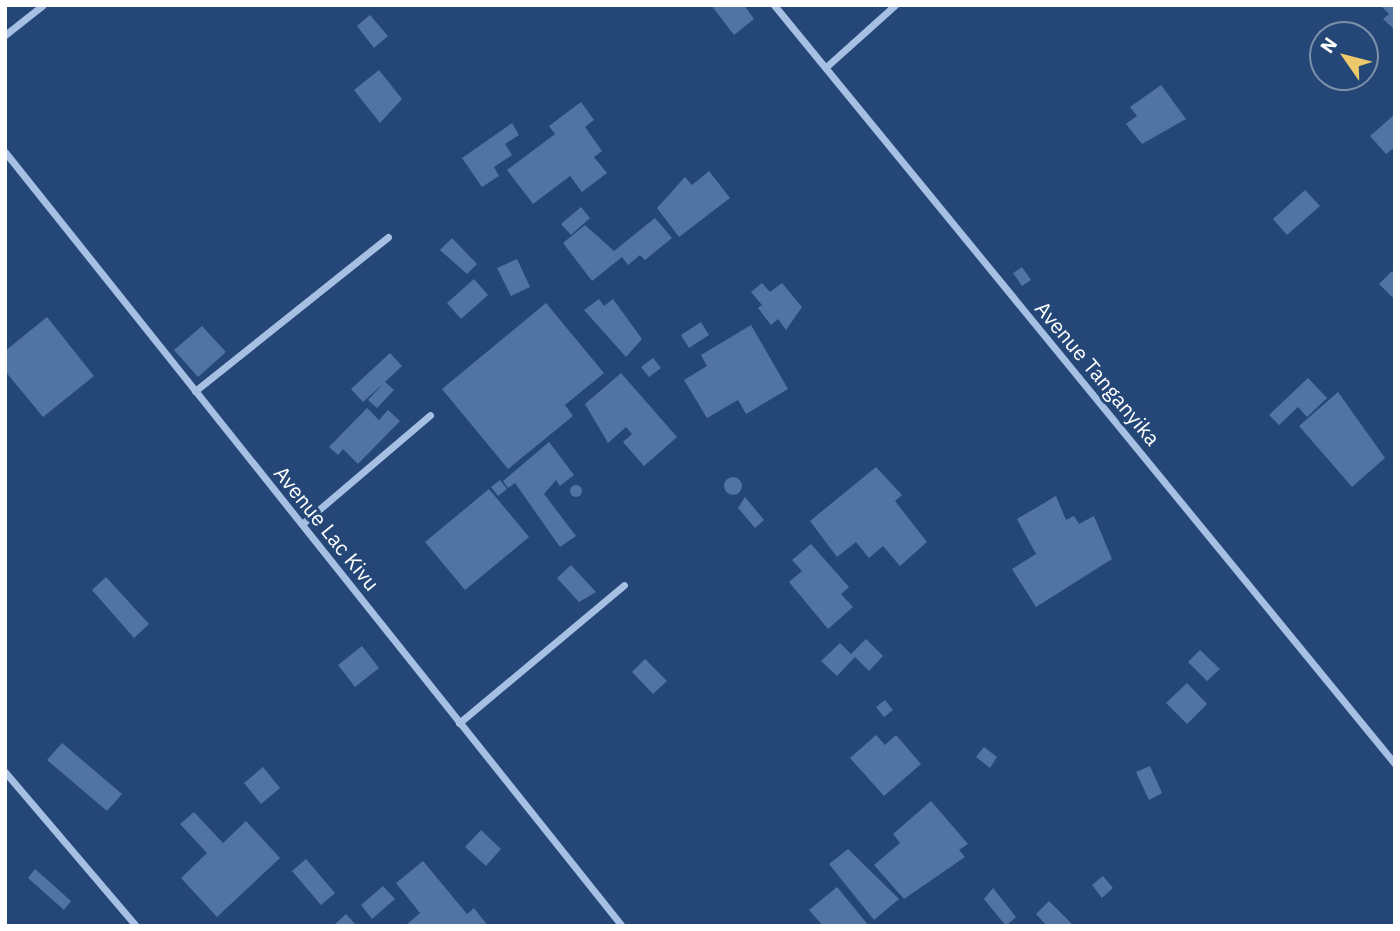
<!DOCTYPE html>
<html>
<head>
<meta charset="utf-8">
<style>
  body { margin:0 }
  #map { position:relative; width:1400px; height:931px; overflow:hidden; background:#254777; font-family:"IBM Plex Sans",sans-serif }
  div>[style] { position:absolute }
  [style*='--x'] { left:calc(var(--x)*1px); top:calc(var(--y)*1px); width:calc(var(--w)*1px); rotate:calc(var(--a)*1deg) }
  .building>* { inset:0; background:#5174a3 }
  .round { border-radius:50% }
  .street>* { height:7px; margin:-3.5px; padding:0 3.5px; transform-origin:3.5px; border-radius:3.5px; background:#a6c0e3 }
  span { translate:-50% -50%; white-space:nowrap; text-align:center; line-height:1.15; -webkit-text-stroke:6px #254777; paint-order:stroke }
  .street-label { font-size:21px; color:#fff }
  .frame { position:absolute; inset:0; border:7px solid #fff; pointer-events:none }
  .north { position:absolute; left:1309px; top:21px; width:70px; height:70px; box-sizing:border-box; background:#254777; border:2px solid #7c91ad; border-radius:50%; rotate:305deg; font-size:19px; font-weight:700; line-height:28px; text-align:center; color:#fff }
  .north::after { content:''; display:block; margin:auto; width:24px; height:32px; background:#ecc96a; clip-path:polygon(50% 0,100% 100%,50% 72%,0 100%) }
</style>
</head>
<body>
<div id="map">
  <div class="building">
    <i style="clip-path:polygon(711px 5px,744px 5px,754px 19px,734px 35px)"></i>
    <i style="clip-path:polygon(1380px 5px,1395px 5px,1395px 30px,1383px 19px,1389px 14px)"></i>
    <i style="clip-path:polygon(370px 15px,388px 36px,374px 48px,357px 26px)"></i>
    <i style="clip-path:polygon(379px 70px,402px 99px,380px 123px,354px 90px)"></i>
    <i style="clip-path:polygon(1161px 85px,1186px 119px,1142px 144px,1126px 124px,1137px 116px,1130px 107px)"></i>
    <i style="clip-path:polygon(581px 102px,594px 120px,585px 127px,602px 151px,594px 157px,607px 173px,582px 192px,570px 176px,533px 204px,507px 170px,555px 134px,549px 126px)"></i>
    <i style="clip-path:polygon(1395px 114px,1395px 147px,1386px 154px,1370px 136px)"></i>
    <i style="clip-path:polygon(512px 123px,519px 135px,505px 144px,512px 155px,494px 167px,499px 176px,482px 187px,462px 158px)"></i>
    <i style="clip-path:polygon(709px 171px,730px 198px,679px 237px,657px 208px,685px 177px,692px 185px)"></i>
    <i style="clip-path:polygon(1305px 190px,1320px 206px,1287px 235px,1273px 219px)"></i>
    <i style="clip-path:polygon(581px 207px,590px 218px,571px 235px,561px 224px)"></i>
    <i style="clip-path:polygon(655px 218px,672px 238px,645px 260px,640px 255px,628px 265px,622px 257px,592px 281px,563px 243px,585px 225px,614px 251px)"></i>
    <i style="clip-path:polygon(452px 238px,477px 264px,467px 274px,440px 250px)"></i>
    <i style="clip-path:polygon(517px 259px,530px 287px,511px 296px,497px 268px)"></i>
    <i style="clip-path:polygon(1022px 267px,1031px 280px,1022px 286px,1013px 273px)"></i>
    <i style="clip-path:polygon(1392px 271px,1395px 274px,1395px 300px,1379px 284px)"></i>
    <i style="clip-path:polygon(474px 279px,488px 295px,461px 319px,447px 303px)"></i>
    <i style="clip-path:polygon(762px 283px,770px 292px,782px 283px,802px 307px,786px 330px,778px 319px,771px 325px,758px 308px,762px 305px,751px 292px)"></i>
    <i style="clip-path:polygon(599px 299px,604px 306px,613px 299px,642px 339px,626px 357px,584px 310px)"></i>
    <i style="clip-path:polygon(546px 303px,604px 373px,565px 405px,573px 416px,508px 469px,442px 389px)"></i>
    <i style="clip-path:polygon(47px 317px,94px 376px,43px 417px,5px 371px,5px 351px)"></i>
    <i style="clip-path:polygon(701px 322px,709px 335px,689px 348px,681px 335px)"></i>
    <i style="clip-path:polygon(751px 325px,788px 389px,746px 414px,738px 400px,707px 418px,684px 380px,707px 366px,701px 355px)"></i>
    <i style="clip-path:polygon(202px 326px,226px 352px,198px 377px,174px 350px)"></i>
    <i style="clip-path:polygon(390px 353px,402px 366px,385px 382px,394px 390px,377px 408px,368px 400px,383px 384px,363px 402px,351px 389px)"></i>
    <i style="clip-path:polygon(653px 358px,661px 368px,649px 377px,641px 367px)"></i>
    <i style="clip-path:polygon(621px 373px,677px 437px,644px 466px,623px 442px,632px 434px,626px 427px,608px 443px,585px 404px)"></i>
    <i style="clip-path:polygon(1308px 378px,1327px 398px,1307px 417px,1298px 407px,1279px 425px,1269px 415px)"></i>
    <i style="clip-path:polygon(1338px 392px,1385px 458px,1352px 487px,1299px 426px)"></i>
    <i style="clip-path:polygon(367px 408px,379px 420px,388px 410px,400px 421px,358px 464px,343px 449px,338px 455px,329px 447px)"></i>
    <i style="clip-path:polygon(549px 442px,574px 475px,560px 486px,556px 480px,544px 494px,576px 536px,560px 547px,515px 483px,508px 488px,503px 481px)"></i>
    <i style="clip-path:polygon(876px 467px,902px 495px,895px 501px,927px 542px,900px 566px,883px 546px,869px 558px,856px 542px,837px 557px,810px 521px)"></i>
    <i class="round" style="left:724px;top:477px;width:18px;height:18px"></i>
    <i style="clip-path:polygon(500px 480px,507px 489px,498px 496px,491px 487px)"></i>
    <i class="round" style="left:570px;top:485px;width:12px;height:12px"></i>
    <i style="clip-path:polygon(489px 489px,529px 537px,465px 590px,425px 542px)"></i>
    <i style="clip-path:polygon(1056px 496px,1066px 520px,1074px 516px,1079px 524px,1094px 516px,1112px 559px,1036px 607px,1012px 569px,1036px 554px,1017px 519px)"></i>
    <i style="clip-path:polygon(745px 497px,764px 520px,755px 528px,738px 508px)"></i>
    <i style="clip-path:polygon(811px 544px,849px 587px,841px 594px,853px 607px,828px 629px,789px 582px,802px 571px,792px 560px)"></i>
    <i style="clip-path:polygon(571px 565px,596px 592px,579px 602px,557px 578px)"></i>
    <i style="clip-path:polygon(106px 577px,149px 624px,134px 638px,92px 590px)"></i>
    <i style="clip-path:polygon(866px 639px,883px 656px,869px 671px,855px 657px,837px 676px,821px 661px,840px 643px,851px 654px)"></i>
    <i style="clip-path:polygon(362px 646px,379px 668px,355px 687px,338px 665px)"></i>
    <i style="clip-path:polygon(1200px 650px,1220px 669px,1207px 681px,1188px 662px)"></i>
    <i style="clip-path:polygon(645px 659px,667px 681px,653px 694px,632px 672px)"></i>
    <i style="clip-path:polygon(1187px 683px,1207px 704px,1187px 724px,1166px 703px)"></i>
    <i style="clip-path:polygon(885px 700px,893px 710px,884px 717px,876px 707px)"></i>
    <i style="clip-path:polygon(876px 735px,885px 745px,896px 735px,921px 764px,884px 796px,850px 758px)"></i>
    <i style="clip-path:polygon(62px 743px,122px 794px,107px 811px,47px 760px)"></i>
    <i style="clip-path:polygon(984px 747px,997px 757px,990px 768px,976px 757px)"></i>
    <i style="clip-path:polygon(1150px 766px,1162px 793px,1149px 800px,1136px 772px)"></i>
    <i style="clip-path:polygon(263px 767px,280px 788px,261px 804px,244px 783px)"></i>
    <i style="clip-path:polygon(931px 801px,968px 844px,959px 850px,965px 857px,904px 899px,874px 865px,900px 843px,893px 834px)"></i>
    <i style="clip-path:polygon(194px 812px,223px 843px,246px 821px,280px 858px,217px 917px,181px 878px,207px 853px,180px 824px)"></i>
    <i style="clip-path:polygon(481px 830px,501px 849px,486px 866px,465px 847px)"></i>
    <i style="clip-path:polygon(848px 849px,899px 899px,874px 920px,829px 864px)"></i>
    <i style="clip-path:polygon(306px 859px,335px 893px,321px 905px,292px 871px)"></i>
    <i style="clip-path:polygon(423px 861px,467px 914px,474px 908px,488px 926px,405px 926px,420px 913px,396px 883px)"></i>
    <i style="clip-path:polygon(35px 869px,71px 901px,64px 910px,28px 878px)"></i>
    <i style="clip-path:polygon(1103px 876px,1113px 888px,1102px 898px,1092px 885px)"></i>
    <i style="clip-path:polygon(383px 886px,395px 899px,372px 919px,361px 905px)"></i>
    <i style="clip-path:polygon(837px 887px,869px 926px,823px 926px,809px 910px)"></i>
    <i style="clip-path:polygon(993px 888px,1016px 917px,1006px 926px,984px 899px)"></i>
    <i style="clip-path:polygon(1049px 901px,1074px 926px,1047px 926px,1036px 914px)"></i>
    <i style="clip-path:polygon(346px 914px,357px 926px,333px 926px)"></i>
  </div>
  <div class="street">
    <i style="--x:774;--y:5;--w:981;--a:50.71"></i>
    <i style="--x:5;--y:35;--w:48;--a:-38.3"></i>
    <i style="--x:826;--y:67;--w:93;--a:-41.9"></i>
    <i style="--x:5;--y:152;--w:990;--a:51.44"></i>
    <i style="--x:195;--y:391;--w:247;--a:-38.6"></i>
    <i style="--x:302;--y:524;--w:168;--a:-40.4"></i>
    <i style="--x:459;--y:723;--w:215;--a:-39.9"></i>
    <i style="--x:5;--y:772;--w:202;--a:49.6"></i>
  </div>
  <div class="street-label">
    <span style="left:1098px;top:373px;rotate:50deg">Avenue Tanganyika</span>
    <span style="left:327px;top:528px;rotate:51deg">Avenue Lac Kivu</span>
  </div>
  <div class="frame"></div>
  <div class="north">N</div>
</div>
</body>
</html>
